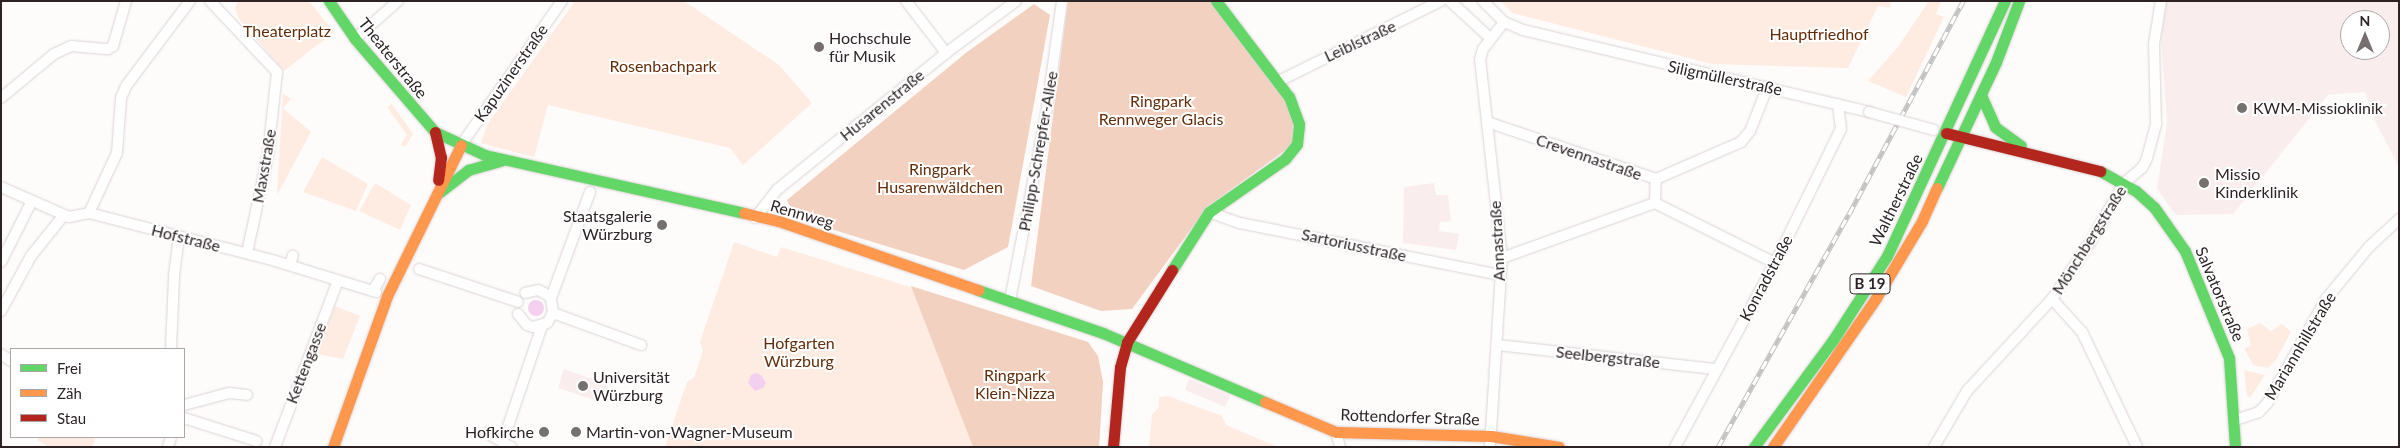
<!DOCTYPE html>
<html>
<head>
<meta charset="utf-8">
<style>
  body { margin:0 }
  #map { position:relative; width:2400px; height:448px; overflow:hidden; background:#fefbfb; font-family:Lato,sans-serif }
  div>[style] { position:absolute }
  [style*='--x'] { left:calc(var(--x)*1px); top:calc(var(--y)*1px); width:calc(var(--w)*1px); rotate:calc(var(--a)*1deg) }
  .built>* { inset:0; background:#f9edee }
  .green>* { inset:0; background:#feece3 }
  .forest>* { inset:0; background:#f3d1c0 }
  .water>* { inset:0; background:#f4d0f0 }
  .round { border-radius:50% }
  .roads { filter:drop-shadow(0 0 1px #dad4d5) drop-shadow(0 0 1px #dad4d5) }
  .street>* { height:10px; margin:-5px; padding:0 5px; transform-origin:5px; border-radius:5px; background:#fffefe }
  .fast>* { height:11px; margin:-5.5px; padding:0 5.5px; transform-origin:5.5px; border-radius:5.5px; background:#63d668 }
  .slow>* { height:11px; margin:-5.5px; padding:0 5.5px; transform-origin:5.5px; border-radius:5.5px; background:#ff974d }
  .jam>* { height:11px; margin:-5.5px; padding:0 5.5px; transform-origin:5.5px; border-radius:5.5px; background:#b3261e }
  .rail>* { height:5px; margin-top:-2.5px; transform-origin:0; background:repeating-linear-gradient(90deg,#fff 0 9px,#c3c2c2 0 18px); box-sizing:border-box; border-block:1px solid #c3c2c2 }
  .bridges { filter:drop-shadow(0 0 1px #dad4d5) drop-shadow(0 0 1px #dad4d5) }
  .street-bridge>* { height:10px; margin:-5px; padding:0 5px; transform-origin:5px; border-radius:5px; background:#fffefe }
  .dots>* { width:14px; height:14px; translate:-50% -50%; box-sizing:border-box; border:2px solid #fff; border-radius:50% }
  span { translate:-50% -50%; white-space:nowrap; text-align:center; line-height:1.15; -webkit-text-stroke:4px #fff; paint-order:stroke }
  .shield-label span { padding:1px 4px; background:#fff; border:1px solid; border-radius:4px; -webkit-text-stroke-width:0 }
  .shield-label { font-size:15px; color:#2d2325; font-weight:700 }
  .park-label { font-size:16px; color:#622c08 }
  .poi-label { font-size:16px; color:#2d2325 }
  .left { translate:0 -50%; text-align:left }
  .right { translate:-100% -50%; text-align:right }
  .street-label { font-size:16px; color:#2d2325 }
  .frame { position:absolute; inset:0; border:2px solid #2d2325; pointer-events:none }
  .legend { position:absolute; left:10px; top:348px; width:175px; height:90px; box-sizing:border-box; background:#fff; border:1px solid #aba7a8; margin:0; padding:6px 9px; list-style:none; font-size:15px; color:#2d2325 }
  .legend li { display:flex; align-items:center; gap:10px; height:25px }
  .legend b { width:25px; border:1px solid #aba7a8 }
  .north { position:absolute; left:2340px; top:10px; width:50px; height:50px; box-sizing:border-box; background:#fff; border:1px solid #aba7a8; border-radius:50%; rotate:0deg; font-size:14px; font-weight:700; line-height:20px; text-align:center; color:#2d2325 }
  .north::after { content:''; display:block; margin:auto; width:18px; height:22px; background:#766f70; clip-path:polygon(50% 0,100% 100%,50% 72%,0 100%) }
</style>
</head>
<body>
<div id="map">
  <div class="built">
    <i style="clip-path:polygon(evenodd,2166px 1px,2399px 1px,2399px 167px,2375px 121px,2365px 92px,2328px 95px,2233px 214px,2176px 215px,2157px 189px,2167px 122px,2161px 39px,2166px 1px,2350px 20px,2380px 20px,2380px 50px,2350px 50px,2350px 20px)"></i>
    <i style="clip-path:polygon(1434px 183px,1436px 195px,1448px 195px,1451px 221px,1440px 222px,1439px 231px,1459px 234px,1456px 250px,1403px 243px,1404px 187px)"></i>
    <i style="clip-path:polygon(564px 369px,607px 384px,600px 402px,558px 388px)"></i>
    <i style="clip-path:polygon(1189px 379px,1230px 396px,1225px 407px,1185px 390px)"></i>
  </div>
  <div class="green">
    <i style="clip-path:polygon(238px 1px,309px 1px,334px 32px,284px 71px,239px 19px,235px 8px)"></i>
    <i style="clip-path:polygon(575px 1px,684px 1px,779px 65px,812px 103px,743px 165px,730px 148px,548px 105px,534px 157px,481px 143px,487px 125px)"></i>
    <i style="clip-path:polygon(1501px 1px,1891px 1px,1890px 8px,1878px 6px,1848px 68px,1712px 64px,1512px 13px)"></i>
    <i style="clip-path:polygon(1929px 1px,1941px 1px,1936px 14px,1944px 17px,1906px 97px,1868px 81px,1897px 48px)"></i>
    <i style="clip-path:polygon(283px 93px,291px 99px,283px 108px,311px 132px,277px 195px)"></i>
    <i style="clip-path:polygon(392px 104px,413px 134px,405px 147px,401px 144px,407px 135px,387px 107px)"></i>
    <i style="clip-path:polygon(322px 157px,368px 184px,356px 211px,303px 192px)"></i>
    <i style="clip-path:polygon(375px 183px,411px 205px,400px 230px,359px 211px)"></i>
    <i style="clip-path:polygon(734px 242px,777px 257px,781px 247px,1088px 342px,1098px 356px,1103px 382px,1099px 447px,665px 447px,687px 382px,694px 378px,703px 350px,700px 342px)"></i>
    <i style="clip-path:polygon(335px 306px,360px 316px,343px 359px,317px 354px)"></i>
    <i style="clip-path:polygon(2260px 323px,2271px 331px,2282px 324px,2291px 332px,2276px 360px,2268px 368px,2253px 365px,2244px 348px,2251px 346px,2247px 329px)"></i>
    <i style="clip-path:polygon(2244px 370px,2265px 375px,2250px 398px,2247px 395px)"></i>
    <i style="clip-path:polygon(1168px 396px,1222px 416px,1226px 425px,1278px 447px,1149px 447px,1152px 415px,1159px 407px,1159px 397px)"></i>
    <i style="clip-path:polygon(39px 437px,96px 437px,92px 447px,49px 447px,37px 440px)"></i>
  </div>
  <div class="forest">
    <i style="clip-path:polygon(1068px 1px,1210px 1px,1284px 96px,1296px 123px,1294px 144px,1208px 206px,1132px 309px,1101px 311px,1031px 286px)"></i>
    <i style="clip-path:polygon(1034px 4px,1050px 15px,1008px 247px,964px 270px,795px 218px,787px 200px,967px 52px)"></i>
    <i style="clip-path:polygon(911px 286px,1088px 342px,1098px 356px,1103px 382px,1099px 447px,973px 447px)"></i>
  </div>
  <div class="water">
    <i class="round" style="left:528px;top:300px;width:16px;height:16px"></i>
    <i style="clip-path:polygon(757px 373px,762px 376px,766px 383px,763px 388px,755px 391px,748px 383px,751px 375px)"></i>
  </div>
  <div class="roads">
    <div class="street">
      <i style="--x:210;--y:1;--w:98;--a:46.7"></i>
      <i style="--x:277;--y:72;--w:83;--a:96.2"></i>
      <i style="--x:268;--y:155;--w:100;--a:102.1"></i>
      <i style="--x:906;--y:1;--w:66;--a:52.4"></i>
      <i style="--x:1450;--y:1;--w:54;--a:42.8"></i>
      <i style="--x:1483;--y:1;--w:30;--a:45"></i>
      <i style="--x:1504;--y:22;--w:21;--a:23"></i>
      <i style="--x:1523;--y:30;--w:356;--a:13.3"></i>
      <i style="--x:355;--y:39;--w:57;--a:-41.5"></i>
      <i style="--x:1279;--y:81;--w:181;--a:-26.3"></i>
      <i style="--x:1;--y:98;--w:69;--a:-39.7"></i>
      <i style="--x:54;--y:54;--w:19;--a:-25"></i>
      <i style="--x:71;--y:46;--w:37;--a:5"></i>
      <i style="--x:108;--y:49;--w:6;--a:-31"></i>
      <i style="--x:113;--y:46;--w:47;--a:-73.9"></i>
      <i style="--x:1487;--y:122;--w:178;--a:18.6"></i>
      <i style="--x:461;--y:145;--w:176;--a:-55"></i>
      <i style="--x:1656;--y:179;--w:93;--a:-23.5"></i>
      <i style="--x:1741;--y:142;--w:14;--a:-51"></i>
      <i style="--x:1750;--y:131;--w:48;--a:-68.2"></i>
      <i style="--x:1;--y:187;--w:74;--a:23.8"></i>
      <i style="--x:69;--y:217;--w:20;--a:-11"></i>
      <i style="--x:89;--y:213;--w:189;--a:14.4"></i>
      <i style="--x:272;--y:260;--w:109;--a:17.1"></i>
      <i style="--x:1655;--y:203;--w:134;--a:26.6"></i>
      <i style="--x:1655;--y:203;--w:24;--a:-88"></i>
      <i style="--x:1209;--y:212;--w:33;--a:20"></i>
      <i style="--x:1240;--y:223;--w:266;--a:11.3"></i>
      <i style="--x:89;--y:213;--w:66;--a:-65"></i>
      <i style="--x:117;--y:153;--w:55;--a:-85.8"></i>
      <i style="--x:121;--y:98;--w:13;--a:-67"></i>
      <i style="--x:126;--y:86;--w:106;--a:-53"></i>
      <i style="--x:755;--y:218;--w:37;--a:-52"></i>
      <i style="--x:778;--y:189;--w:216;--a:-39"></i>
      <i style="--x:946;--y:53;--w:87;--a:-36.6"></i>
      <i style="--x:1502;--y:258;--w:163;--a:-19.8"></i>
      <i style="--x:1;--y:262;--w:68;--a:-63.1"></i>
      <i style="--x:290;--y:265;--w:10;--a:-73"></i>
      <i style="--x:419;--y:269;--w:104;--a:18.4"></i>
      <i style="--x:373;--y:291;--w:14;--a:-60"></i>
      <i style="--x:551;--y:298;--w:113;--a:-69.8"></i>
      <i style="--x:2052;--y:299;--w:45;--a:47.7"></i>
      <i style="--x:2082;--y:332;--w:127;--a:64.4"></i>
      <i style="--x:1010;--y:300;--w:188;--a:-79"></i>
      <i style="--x:1046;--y:115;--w:115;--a:-82"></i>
      <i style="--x:1;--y:311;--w:63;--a:-61.4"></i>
      <i style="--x:31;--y:256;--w:53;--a:-51.2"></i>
      <i style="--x:553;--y:313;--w:94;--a:20"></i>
      <i style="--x:518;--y:314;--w:14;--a:51"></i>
      <i style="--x:527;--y:325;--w:6;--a:18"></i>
      <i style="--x:533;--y:327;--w:15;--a:-16"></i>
      <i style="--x:547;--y:323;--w:12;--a:-59"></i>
      <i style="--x:553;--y:313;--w:15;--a:-98"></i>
      <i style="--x:551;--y:298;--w:6;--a:-141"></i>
      <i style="--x:546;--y:294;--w:9;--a:-153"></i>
      <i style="--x:538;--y:290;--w:13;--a:167"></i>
      <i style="--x:1498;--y:345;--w:220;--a:6.3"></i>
      <i style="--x:171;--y:349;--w:73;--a:-87.6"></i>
      <i style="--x:174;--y:276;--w:38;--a:-83"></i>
      <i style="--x:1;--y:354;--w:12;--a:35"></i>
      <i style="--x:184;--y:405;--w:47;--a:-14.9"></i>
      <i style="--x:229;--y:393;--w:18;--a:6"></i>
      <i style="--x:184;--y:418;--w:76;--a:17.7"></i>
      <i style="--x:2235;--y:420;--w:25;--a:-18"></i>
      <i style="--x:2259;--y:412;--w:13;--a:-48"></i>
      <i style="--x:2268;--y:402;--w:118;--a:-60.6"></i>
      <i style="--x:2326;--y:299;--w:67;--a:-50.4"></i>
      <i style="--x:2369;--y:247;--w:41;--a:-43"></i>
      <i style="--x:1336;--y:432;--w:16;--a:75"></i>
      <i style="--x:487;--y:433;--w:28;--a:30"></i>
      <i style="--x:503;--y:441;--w:121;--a:-71.3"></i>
      <i style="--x:168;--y:447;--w:10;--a:-73"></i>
      <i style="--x:275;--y:447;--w:178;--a:-69.3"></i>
      <i style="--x:1490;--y:447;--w:189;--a:-86.4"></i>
      <i style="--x:1502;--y:258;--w:199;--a:-96.3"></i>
      <i style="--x:1480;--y:60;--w:11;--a:-75"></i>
      <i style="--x:1483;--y:49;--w:34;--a:-52"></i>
      <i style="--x:1675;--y:447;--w:209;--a:-61.5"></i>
      <i style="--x:1775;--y:263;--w:149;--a:-63.8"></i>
      <i style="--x:1841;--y:129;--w:25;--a:-97"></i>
      <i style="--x:1934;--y:447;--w:65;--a:-59.5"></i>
      <i style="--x:1967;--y:391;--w:125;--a:-47.3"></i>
      <i style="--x:2052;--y:299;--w:70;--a:-56.1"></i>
      <i style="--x:2091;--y:241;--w:67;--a:-60.4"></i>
      <i style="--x:2124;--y:183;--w:23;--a:-40"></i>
      <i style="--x:2142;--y:168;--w:11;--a:-63"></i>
      <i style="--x:2147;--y:158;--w:35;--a:-75"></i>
      <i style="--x:2156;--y:124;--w:80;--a:-91.4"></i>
      <i style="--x:2154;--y:44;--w:44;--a:-80.8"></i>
    </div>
    <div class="fast">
      <i style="--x:329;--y:1;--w:46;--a:55.6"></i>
      <i style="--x:355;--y:39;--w:123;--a:49.3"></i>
      <i style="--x:435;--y:132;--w:55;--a:24.7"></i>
      <i style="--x:485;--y:155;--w:265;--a:12.6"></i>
      <i style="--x:1981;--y:95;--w:35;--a:66"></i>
      <i style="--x:1995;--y:127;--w:32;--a:36"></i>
      <i style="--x:2100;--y:171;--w:41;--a:29.1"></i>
      <i style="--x:2136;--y:191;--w:24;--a:42"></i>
      <i style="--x:2154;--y:207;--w:54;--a:54.8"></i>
      <i style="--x:2185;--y:251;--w:116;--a:67.6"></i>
      <i style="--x:2229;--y:358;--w:89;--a:86.1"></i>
      <i style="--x:1937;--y:188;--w:139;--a:-64.9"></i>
      <i style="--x:1996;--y:62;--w:65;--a:-69.3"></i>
      <i style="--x:440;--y:192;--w:36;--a:-38"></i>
      <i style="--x:468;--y:170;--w:35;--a:-16"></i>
      <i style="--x:1172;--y:270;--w:69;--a:-57.5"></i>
      <i style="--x:1209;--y:212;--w:93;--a:-34.9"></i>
      <i style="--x:1285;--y:159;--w:19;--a:-51"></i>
      <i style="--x:1297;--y:144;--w:20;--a:-84"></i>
      <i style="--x:1299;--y:124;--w:29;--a:-110"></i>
      <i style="--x:1289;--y:97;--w:121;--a:-127.2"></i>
      <i style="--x:978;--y:290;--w:132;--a:19"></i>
      <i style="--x:1103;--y:333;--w:176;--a:23.1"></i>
      <i style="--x:1754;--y:447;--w:133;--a:-53.6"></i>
      <i style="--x:1833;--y:340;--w:100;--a:-57.3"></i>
      <i style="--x:1887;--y:256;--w:281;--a:-65.2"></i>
    </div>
    <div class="slow">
      <i style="--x:744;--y:213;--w:36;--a:13"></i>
      <i style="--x:779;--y:221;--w:211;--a:19.1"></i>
      <i style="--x:1265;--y:402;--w:77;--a:22.9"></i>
      <i style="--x:1336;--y:432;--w:155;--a:1.5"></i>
      <i style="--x:1491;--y:436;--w:69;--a:9.2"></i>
      <i style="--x:333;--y:447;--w:160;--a:-70.3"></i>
      <i style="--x:387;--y:296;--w:168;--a:-63.9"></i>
      <i style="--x:1773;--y:447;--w:181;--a:-55.3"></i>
      <i style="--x:1876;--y:298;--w:90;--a:-59.1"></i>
      <i style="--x:1922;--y:221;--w:36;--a:-66"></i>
    </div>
    <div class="jam">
      <i style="--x:435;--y:132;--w:26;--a:77"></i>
      <i style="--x:441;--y:157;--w:23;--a:97"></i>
      <i style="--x:1946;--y:133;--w:159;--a:13.9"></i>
      <i style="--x:1113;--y:447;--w:80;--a:-85"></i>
      <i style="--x:1120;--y:367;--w:26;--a:-74"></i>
      <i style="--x:1127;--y:342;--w:85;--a:-58"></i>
    </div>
  </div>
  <div class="rail">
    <i style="--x:1718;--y:447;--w:267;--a:-60.7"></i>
    <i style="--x:1849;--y:214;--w:242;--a:-61.8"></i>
  </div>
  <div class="bridges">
    <div class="street-bridge">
      <i style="--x:1869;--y:112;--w:67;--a:15.5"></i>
    </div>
  </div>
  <div class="dots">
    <i style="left:819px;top:47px;background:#766f70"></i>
    <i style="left:2242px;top:108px;background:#766f70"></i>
    <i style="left:2204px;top:183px;background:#766f70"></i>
    <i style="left:662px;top:225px;background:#766f70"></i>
    <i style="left:583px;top:386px;background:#766f70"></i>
    <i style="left:544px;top:432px;background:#766f70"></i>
    <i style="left:576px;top:432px;background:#766f70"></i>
  </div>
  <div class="shield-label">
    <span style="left:1870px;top:284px">B 19</span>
  </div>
  <div class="park-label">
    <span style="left:287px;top:31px">Theaterplatz</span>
    <span style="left:1819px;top:34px">Hauptfriedhof</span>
    <span style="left:663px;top:66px">Rosenbachpark</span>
    <span style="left:1161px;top:110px">Ringpark<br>Rennweger Glacis</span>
    <span style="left:940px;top:178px">Ringpark<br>Husarenwäldchen</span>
    <span style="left:799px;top:352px">Hofgarten<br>Würzburg</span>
    <span style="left:1015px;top:384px">Ringpark<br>Klein-Nizza</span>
  </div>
  <div class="poi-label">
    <span class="left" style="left:829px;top:47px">Hochschule<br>für Musik</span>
    <span class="left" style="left:2253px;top:108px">KWM-Missioklinik</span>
    <span class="left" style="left:2215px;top:183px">Missio<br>Kinderklinik</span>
    <span class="right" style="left:652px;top:225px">Staatsgalerie<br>Würzburg</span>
    <span class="left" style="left:593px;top:386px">Universität<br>Würzburg</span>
    <span class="right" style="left:534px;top:432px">Hofkirche</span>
    <span class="left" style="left:586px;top:432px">Martin-von-Wagner-Museum</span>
  </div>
  <div class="street-label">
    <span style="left:1360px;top:41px;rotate:-25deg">Leiblstraße</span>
    <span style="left:393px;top:58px;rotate:51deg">Theaterstraße</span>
    <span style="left:511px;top:73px;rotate:-55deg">Kapuzinerstraße</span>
    <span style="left:1725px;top:78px;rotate:12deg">Siligmüllerstraße</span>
    <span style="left:882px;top:105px;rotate:-39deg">Husarenstraße</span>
    <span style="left:1038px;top:151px;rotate:-80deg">Philipp-Schrepfer-Allee</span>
    <span style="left:1589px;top:157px;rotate:19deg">Crevennastraße</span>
    <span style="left:264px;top:166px;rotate:-80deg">Maxstraße</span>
    <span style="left:1896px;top:200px;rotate:-64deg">Waltherstraße</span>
    <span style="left:802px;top:214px;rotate:16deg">Rennweg</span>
    <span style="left:186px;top:238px;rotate:14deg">Hofstraße</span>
    <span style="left:2089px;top:240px;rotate:-58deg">Mönchbergstraße</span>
    <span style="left:1497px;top:241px;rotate:-93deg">Annastraße</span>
    <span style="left:1354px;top:245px;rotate:12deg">Sartoriusstraße</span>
    <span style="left:1766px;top:278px;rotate:-62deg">Konradstraße</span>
    <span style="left:2220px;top:294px;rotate:67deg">Salvatorstraße</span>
    <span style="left:2300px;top:346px;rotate:-59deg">Mariannhillstraße</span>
    <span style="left:1608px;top:357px;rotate:6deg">Seelbergstraße</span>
    <span style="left:306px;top:363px;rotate:-69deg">Kettengasse</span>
    <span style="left:1410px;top:417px;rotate:2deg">Rottendorfer Straße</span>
  </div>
  <div class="frame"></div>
  <ul class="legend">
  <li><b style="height:6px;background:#63d668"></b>Frei</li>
  <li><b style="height:6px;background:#ff974d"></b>Zäh</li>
  <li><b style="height:6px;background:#b3261e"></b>Stau</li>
  </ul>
  <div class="north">N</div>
</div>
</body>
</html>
